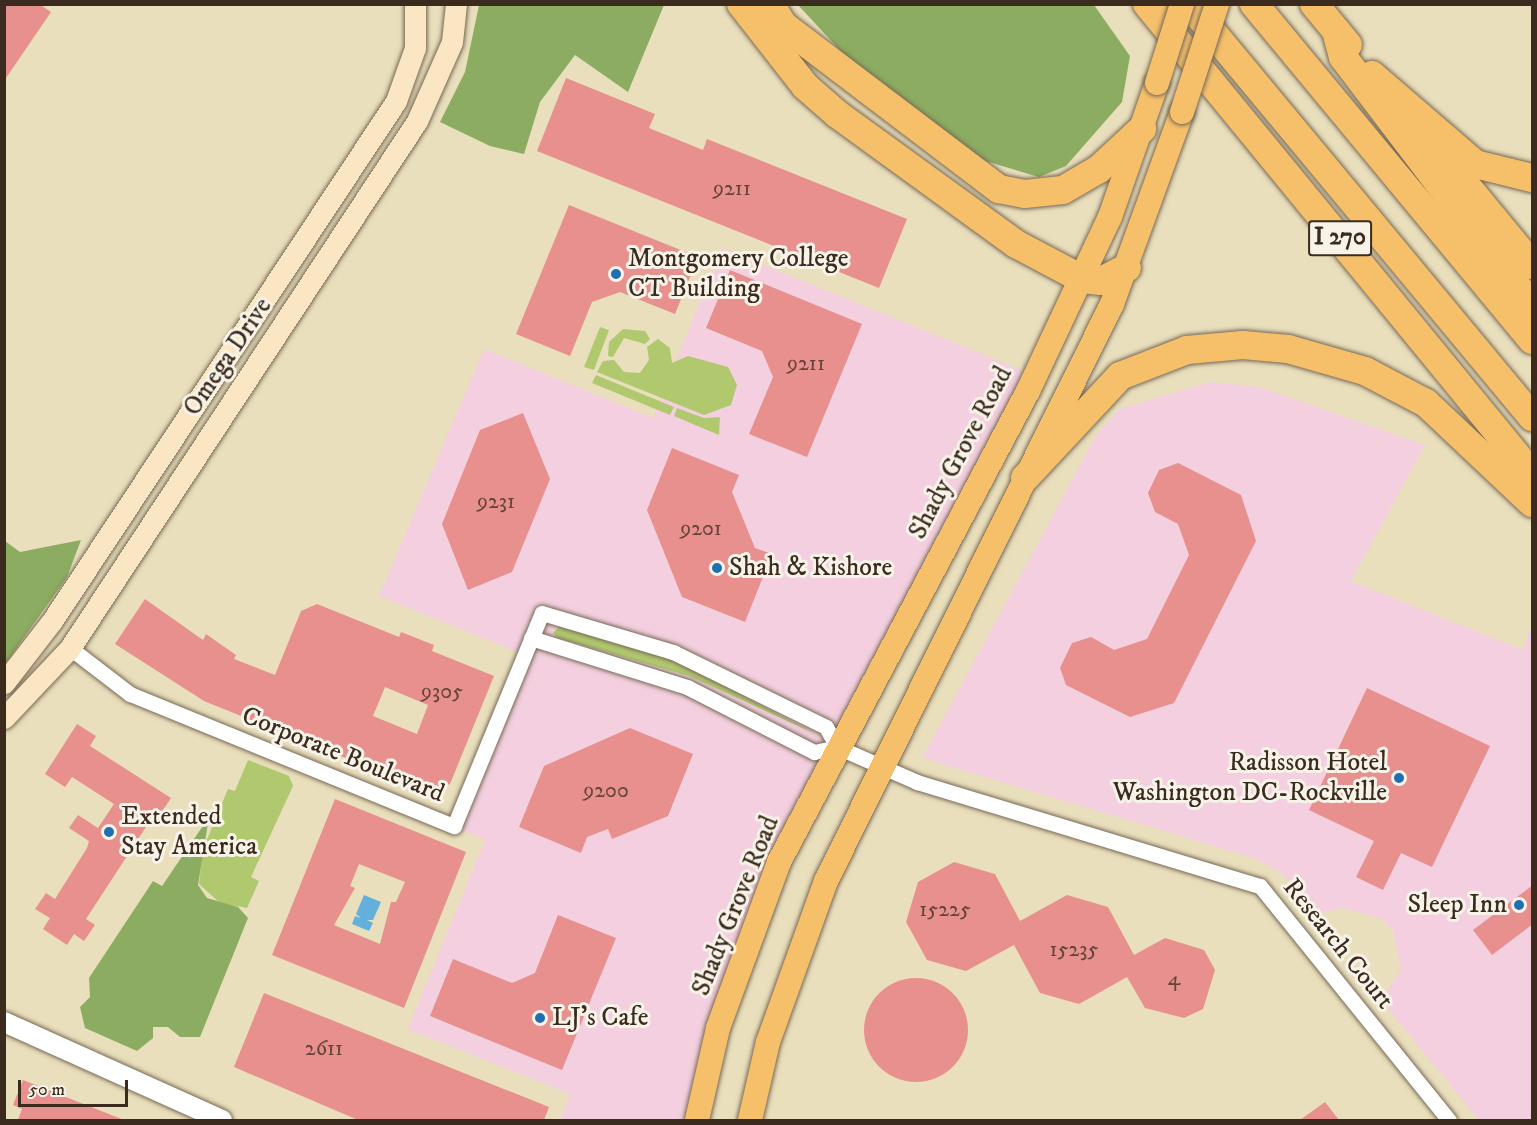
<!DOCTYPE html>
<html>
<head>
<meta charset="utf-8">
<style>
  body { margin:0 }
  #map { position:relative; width:1537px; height:1125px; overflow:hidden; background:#e9dfbc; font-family:"IM FELL DW Pica",serif }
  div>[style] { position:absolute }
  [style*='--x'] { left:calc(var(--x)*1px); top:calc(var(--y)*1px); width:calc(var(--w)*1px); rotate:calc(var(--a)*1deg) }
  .built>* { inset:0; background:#f3cfdf }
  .green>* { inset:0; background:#b0c96e }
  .forest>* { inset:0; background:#8cad61 }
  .water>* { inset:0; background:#64b0dd }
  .building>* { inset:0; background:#e7908d }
  .round { border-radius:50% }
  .roads { filter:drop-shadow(0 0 2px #786955) drop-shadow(0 0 2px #786955) }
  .minor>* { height:15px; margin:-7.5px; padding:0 7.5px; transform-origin:7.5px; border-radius:7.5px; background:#fff }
  .tertiary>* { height:20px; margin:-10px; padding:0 10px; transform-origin:10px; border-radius:10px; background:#fff }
  .secondary>* { height:21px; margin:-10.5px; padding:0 10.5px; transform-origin:10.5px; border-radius:10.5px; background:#fbe6c4 }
  .primary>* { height:24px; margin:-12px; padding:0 12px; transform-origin:12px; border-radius:12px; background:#f6c06b }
  .motorway>* { height:28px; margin:-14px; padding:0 14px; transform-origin:14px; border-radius:14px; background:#f6c06b }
  .bridges { filter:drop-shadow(0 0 2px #786955) drop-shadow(0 0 2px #786955) }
  .primary-bridge>* { height:24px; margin:-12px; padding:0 12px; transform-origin:12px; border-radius:12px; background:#f6c06b }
  .dots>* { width:16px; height:16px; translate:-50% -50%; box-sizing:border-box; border:3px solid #f7f3e8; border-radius:50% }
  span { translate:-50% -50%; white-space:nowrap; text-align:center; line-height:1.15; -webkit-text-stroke:6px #f7f3e8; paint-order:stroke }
  .number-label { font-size:22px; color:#66443a }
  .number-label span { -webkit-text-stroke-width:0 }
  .shield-label span { padding:2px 4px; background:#f7f3e8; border:2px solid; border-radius:4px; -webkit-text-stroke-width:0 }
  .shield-label { font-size:24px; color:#3b2a1e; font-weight:700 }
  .poi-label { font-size:26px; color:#3b2a1e }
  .left { translate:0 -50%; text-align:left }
  .right { translate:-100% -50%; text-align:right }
  .street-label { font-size:26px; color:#3b2a1e }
  .frame { position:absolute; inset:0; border:6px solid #3b2a1e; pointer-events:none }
  .scale { position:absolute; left:18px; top:1080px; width:110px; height:27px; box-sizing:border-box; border:3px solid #3b2a1e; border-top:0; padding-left:8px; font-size:18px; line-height:21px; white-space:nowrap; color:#3b2a1e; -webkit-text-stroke:4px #f7f3e8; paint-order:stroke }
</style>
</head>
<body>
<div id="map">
  <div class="built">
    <i style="clip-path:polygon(722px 248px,1033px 375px,869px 678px,714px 1028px,685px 1120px,560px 1120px,570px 1094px,408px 1029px,485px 840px,453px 826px,523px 654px,379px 596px,484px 349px,653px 418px)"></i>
    <i style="clip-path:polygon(1211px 382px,1259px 387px,1425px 445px,1351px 581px,1523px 650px,1532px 625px,1532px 1120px,1479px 1120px,1389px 1010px,1384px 997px,1401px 969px,1393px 930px,1384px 920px,1343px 908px,1318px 914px,1284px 875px,1254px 858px,922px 758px,1097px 434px,1119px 409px)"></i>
  </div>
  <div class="green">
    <i style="clip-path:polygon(600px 327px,609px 330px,594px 370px,584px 367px)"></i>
    <i style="clip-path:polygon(623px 329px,645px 331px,650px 339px,645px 344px,624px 338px,613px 357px,608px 356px,609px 342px)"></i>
    <i style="clip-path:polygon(658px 339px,670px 348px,672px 363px,688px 356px,728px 367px,737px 385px,731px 405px,704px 415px,597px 372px,603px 361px,614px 360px,624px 372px,640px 373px,649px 360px,647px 347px)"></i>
    <i style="clip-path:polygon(596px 375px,674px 407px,670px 415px,592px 383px)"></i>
    <i style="clip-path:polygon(677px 408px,704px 418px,720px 417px,719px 435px,674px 416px)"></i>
    <i style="clip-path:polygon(559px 627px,674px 660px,820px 736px,689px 676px,558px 638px,553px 633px)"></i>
    <i style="clip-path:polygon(248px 760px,289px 776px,293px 786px,251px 877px,259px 881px,247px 908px,220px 903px,199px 884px,203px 849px,228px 789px,235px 791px)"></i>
  </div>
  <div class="forest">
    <i style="clip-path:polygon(479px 5px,479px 4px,664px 5px,628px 92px,575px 55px,540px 102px,524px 154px,490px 146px,440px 122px,465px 72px)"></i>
    <i style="clip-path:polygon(798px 5px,1094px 5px,1130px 56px,1122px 102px,1066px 166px,1039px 177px,982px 160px,849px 60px)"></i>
    <i style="clip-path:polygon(81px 540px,67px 577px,5px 664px,5px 541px,20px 552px)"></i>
    <i style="clip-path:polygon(209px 817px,198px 885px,207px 898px,238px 907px,248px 918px,200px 1037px,180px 1037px,168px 1027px,153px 1027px,153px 1038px,137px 1051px,85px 1028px,80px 1007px,90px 997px,89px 978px,153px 881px,162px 886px)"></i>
  </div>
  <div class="water">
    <i style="clip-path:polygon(364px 895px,381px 902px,373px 920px,367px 920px,373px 923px,369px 931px,352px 924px,355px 916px,361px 918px,356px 914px)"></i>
  </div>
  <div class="building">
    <i style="clip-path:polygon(4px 4px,39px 4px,51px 12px,4px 81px)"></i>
    <i style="clip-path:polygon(566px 78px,655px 114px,649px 128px,703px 150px,707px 139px,907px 219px,879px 288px,537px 151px)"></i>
    <i style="clip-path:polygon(569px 205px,698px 257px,675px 314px,620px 292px,592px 302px,570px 356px,516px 334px)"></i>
    <i style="clip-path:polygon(730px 270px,862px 324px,807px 457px,749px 434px,773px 377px,762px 351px,706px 328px)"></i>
    <i style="clip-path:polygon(523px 413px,550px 479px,512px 572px,468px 590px,442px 524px,480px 430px)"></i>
    <i style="clip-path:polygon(672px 448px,739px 475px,732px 492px,755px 548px,772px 554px,745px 622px,682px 597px,647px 510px)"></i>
    <i style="clip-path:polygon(1178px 463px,1241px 495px,1256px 541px,1174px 703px,1130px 717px,1066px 685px,1060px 668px,1072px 643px,1091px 637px,1114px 650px,1147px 639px,1189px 555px,1178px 524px,1155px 512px,1148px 493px,1159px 470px)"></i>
    <i style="clip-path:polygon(evenodd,145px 599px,203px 640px,206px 634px,236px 655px,234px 659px,275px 675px,301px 611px,317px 604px,399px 637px,401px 632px,434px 645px,432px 651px,494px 676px,450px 784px,430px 792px,204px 701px,115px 644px,145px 599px,385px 687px,428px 705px,417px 734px,373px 716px,385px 687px)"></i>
    <i style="clip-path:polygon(1367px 688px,1490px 746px,1432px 867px,1401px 853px,1383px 890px,1356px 877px,1374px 841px,1309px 810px)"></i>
    <i style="clip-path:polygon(77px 724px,96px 736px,90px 746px,171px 798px,161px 813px,157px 810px,86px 919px,95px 925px,84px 941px,74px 934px,67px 945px,43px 929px,50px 918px,35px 909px,46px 893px,55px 899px,87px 848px,89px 841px,69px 828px,78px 815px,98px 828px,114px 804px,72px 777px,65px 787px,45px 774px)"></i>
    <i style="clip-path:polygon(630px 728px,693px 754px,668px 816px,612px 839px,608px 829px,587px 837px,581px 853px,519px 827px,544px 766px)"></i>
    <i style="clip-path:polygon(evenodd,335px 799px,466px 852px,404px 1008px,272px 955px,335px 799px,359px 864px,405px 882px,396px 902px,391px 902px,380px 944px,334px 925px,355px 888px,350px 886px,359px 864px)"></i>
    <i style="clip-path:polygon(954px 862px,995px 874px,1020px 921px,1067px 895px,1108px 907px,1134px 955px,1165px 938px,1204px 950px,1215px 970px,1203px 1009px,1184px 1018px,1145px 1008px,1127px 977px,1079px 1004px,1040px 993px,1014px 945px,966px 971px,927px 960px,906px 922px,918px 882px)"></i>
    <i style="clip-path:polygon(1533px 885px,1533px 924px,1492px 955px,1473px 930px)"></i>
    <i style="clip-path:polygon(558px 915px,616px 938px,562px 1070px,430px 1016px,453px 959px,512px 983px,535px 973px)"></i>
    <i class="round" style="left:864px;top:978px;width:104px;height:104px"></i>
    <i style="clip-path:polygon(264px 993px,549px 1107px,544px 1120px,358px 1120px,234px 1067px)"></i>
    <i style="clip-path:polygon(23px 1080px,124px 1120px,18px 1120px,22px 1109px,13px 1105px)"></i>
    <i style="clip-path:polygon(1325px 1102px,1339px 1120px,1300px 1120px)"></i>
  </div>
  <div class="roads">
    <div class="minor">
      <i style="--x:531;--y:638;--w:164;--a:17.4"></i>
      <i style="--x:687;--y:687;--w:143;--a:27.1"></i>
      <i style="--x:814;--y:752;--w:24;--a:-12"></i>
      <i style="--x:70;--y:648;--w:76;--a:37.5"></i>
      <i style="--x:130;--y:694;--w:350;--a:22.2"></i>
      <i style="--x:454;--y:826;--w:230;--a:-67.6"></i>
      <i style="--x:542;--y:613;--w:137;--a:16.6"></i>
      <i style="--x:673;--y:652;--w:170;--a:26.1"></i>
      <i style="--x:826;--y:727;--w:23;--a:61"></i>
      <i style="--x:837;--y:747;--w:87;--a:23.6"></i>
      <i style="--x:917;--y:782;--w:358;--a:16.9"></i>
      <i style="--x:1260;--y:886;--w:301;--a:51.1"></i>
    </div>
    <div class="tertiary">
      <i style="--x:4;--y:1022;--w:239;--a:24.2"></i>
    </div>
    <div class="secondary">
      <i style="--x:4;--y:683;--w:78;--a:-52.3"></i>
      <i style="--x:52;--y:621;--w:623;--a:-56.51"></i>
      <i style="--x:396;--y:101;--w:56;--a:-70.3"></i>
      <i style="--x:415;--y:48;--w:44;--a:-90"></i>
      <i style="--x:4;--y:718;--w:96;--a:-46.7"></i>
      <i style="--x:70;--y:648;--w:631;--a:-56.64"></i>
      <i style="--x:417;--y:121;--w:86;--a:-66.1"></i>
      <i style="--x:452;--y:42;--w:38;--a:-84"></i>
    </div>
    <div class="primary">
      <i style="--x:697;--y:1120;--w:94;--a:-77.1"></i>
      <i style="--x:718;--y:1028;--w:177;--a:-69.8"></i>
      <i style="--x:779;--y:862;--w:533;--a:-62.14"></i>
      <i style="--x:1028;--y:391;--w:192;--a:-64.8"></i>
      <i style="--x:1110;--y:217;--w:142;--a:-70.7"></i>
      <i style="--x:750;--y:1120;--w:80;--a:-77"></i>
      <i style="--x:768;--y:1042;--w:171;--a:-70.2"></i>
      <i style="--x:826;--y:881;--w:644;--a:-63.63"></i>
      <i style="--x:1112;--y:304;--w:204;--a:-70"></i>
    </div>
    <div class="motorway">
      <i style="--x:741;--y:4;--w:104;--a:52"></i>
      <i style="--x:805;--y:86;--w:43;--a:41.2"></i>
      <i style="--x:837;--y:114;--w:221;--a:36"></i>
      <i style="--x:1016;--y:244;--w:75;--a:27.9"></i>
      <i style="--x:1082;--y:279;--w:19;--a:6"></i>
      <i style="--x:1101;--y:281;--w:29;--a:-27"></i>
      <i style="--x:770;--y:4;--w:26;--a:58"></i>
      <i style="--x:784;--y:26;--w:270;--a:37.2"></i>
      <i style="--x:999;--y:189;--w:26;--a:11"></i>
      <i style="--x:1025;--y:194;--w:38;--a:-6"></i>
      <i style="--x:1063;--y:190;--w:42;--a:-30.3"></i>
      <i style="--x:1099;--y:169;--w:59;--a:-42.9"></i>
      <i style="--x:1147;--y:4;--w:608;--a:50.68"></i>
      <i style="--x:1189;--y:4;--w:537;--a:50.29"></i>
      <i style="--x:1254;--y:4;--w:436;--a:50.4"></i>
      <i style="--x:1314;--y:4;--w:53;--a:50.3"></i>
      <i style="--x:1336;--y:31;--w:27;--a:75"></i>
      <i style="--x:1343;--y:57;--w:313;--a:52.8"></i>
      <i style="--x:1372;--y:75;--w:136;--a:40.8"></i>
      <i style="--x:1475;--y:164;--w:59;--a:13.8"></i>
      <i style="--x:1423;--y:133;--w:171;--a:50.5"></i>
      <i style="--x:1025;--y:478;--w:139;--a:-47"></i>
      <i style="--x:1120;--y:376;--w:72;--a:-21.2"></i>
      <i style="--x:1187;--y:350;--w:56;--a:-5.1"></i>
      <i style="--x:1243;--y:345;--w:45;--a:5.1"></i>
      <i style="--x:1288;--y:349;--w:80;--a:15.9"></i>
      <i style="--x:1365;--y:371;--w:69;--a:27.7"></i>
      <i style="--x:1426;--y:403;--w:146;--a:43.3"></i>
    </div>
  </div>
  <div class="bridges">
    <div class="primary-bridge">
      <i style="--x:1157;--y:83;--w:83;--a:-72.4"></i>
      <i style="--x:1182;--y:112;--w:114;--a:-72"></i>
    </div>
  </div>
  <div class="dots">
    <i style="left:616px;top:274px;background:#1f6fb2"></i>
    <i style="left:717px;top:568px;background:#1f6fb2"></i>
    <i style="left:1399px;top:778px;background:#1f6fb2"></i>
    <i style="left:109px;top:832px;background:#1f6fb2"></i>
    <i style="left:1519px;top:905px;background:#1f6fb2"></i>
    <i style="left:540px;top:1018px;background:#1f6fb2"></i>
  </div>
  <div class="number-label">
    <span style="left:732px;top:189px">9211</span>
    <span style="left:806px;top:364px">9211</span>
    <span style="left:496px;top:502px">9231</span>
    <span style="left:701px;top:529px">9201</span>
    <span style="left:442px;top:692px">9305</span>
    <span style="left:606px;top:791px">9200</span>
    <span style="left:945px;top:910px">15225</span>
    <span style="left:1074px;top:950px">15235</span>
    <span style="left:1174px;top:979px">4</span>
    <span style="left:324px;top:1049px">2611</span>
  </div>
  <div class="shield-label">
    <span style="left:1340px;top:238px">I 270</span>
  </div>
  <div class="poi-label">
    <span class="left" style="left:628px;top:274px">Montgomery College<br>CT Building</span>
    <span class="left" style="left:729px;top:568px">Shah &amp; Kishore</span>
    <span class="right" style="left:1387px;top:778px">Radisson Hotel<br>Washington DC-Rockville</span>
    <span class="left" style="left:121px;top:832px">Extended<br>Stay America</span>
    <span class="right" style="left:1507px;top:905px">Sleep Inn</span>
    <span class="left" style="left:552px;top:1018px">LJ's Cafe</span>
  </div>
  <div class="street-label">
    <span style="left:228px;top:357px;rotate:-56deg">Omega Drive</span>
    <span style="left:961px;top:453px;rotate:-62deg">Shady Grove Road</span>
    <span style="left:343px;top:755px;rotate:22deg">Corporate Boulevard</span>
    <span style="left:736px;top:906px;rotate:-68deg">Shady Grove Road</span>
    <span style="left:1338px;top:944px;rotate:51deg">Research Court</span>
  </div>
  <div class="frame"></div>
  <div class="scale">50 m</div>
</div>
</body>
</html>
